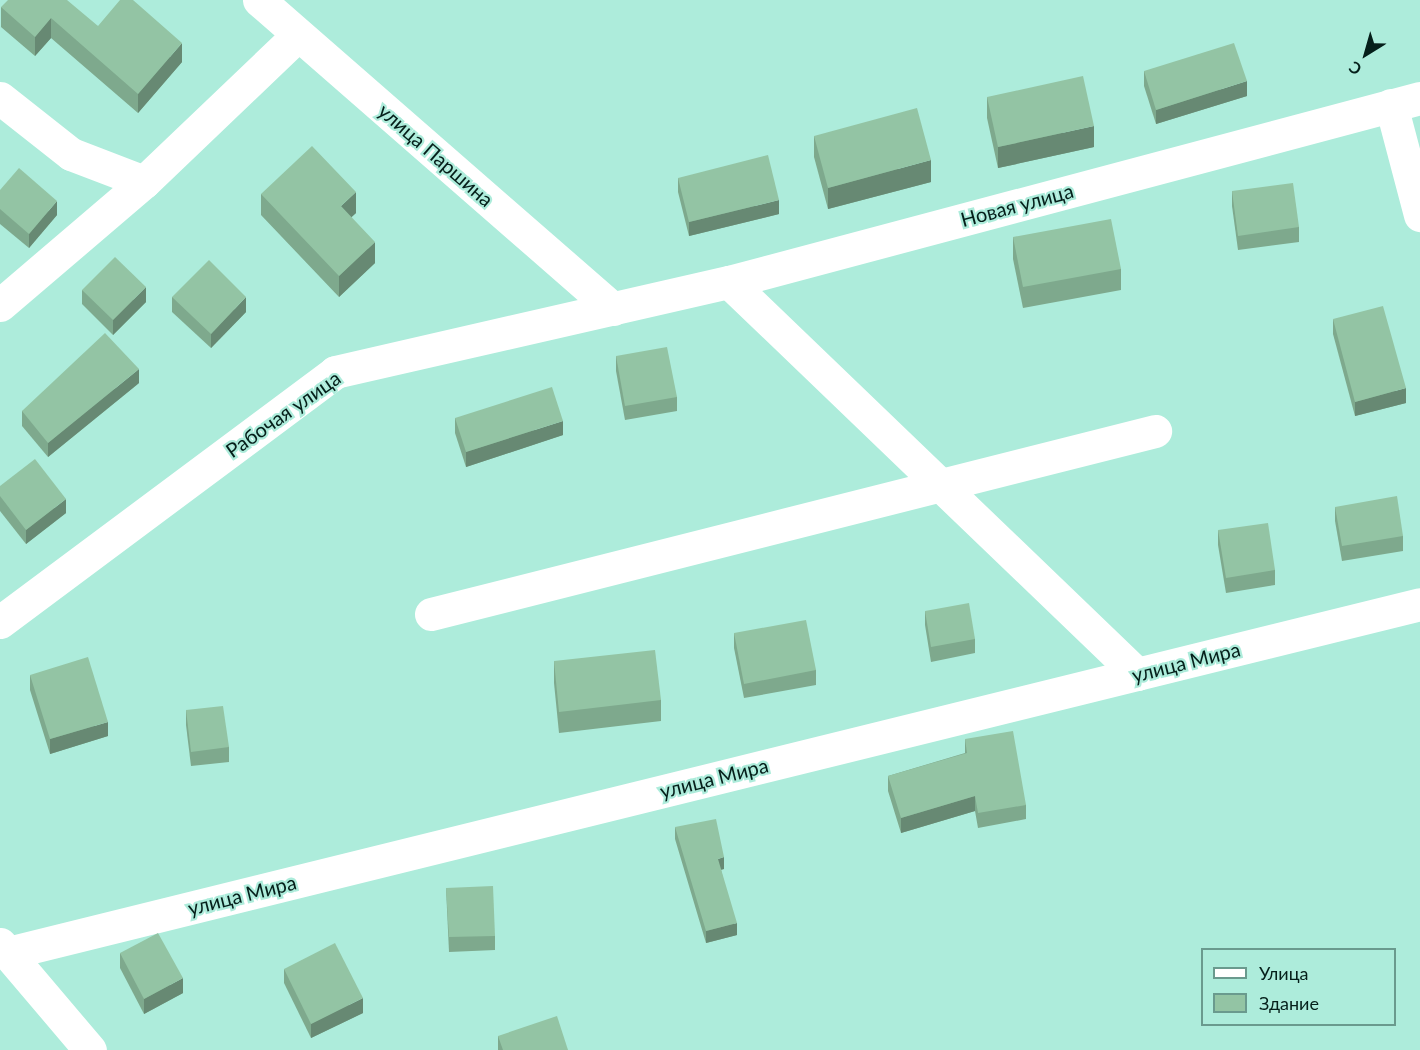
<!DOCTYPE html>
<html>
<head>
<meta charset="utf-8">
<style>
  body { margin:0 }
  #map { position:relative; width:1420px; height:1050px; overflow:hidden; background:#adecdb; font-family:Lato,sans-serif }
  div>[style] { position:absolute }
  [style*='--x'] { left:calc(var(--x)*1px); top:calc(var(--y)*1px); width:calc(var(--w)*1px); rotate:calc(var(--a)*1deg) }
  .minor>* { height:33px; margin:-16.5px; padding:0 16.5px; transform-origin:16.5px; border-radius:16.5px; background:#fff }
  .wall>* { inset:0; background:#7ea98d }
  .shaded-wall>* { inset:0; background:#678973 }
  .building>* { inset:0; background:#93c4a4 }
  span { translate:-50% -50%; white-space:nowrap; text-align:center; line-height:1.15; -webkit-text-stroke:4.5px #adecdb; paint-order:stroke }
  .street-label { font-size:20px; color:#051f1a }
  .legend { position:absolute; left:1201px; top:948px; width:195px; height:78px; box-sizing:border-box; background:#adecdb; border:2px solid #6a9a8e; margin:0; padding:8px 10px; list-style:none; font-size:18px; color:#051f1a }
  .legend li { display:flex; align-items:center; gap:12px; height:30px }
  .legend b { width:30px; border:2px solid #6a9a8e }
  .north { position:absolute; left:1336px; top:24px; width:60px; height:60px; -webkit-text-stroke:4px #adecdb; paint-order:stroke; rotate:217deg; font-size:16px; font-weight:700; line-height:24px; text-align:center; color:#051f1a }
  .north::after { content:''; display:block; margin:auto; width:21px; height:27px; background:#051f1a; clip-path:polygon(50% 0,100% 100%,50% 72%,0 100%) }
</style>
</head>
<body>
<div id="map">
  <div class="minor">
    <i style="--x:259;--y:0;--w:470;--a:41.1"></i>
    <i style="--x:0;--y:98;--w:90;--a:38.3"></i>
    <i style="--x:71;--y:154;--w:78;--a:21"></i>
    <i style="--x:1391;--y:105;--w:114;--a:75.2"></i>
    <i style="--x:729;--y:282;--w:566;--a:43.85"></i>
    <i style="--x:0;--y:305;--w:189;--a:-40.5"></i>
    <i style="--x:144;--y:182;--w:213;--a:-43.7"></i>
    <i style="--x:431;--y:614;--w:747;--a:-14.19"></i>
    <i style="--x:0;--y:622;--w:418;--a:-36.7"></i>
    <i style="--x:335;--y:372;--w:404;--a:-12.9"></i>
    <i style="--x:729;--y:282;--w:715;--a:-14.91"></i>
    <i style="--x:0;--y:944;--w:139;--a:49.7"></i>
    <i style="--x:8;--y:953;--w:1454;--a:-13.88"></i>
  </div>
  <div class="wall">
    <i style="clip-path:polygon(1px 7px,98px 26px,182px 62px,138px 113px,51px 38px,35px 56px,1px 27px)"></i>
    <i style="clip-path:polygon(1144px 71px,1247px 96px,1156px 124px,1144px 86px)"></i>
    <i style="clip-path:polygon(987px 97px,1094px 147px,998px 168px,987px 118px)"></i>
    <i style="clip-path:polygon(814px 136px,931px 182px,828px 209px,814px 157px)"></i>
    <i style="clip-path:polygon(678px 178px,779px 214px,689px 236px,678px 192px)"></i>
    <i style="clip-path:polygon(0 190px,57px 215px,29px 248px,0 224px)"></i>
    <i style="clip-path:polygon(1232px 191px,1299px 227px,1299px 242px,1238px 250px,1232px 206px)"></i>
    <i style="clip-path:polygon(261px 194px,356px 213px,351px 217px,375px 263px,339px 297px,261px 215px)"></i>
    <i style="clip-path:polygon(1013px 237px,1121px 269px,1121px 290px,1023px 308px,1013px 259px)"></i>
    <i style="clip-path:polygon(82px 290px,146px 302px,113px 335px,82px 304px)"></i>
    <i style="clip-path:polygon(172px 297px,246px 312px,211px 348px,172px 312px)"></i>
    <i style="clip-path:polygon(1333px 319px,1406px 403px,1355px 416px,1333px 334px)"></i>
    <i style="clip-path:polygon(616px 356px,677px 397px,677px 411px,625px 420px,616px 371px)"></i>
    <i style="clip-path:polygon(139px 383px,48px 457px,22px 426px,22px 411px)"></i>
    <i style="clip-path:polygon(455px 418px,563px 435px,466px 467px,455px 433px)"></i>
    <i style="clip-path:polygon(0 486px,66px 513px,26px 544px,0 511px)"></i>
    <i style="clip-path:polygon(1335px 507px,1403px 536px,1403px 551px,1342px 561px,1335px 521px)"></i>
    <i style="clip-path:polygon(1218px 530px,1275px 570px,1275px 585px,1226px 593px,1218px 545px)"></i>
    <i style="clip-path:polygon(925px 611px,975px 639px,975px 653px,931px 662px,925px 625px)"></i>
    <i style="clip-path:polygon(734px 633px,816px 670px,816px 685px,744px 698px,734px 648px)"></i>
    <i style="clip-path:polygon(554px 661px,661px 700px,661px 721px,559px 733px,554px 683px)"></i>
    <i style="clip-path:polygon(30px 675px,108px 736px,50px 754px,30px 690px)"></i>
    <i style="clip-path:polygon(186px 710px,229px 747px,229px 762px,191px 766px,186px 725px)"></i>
    <i style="clip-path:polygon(965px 739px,1026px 805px,1026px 819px,978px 828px,975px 811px,901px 833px,888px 791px,888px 776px,965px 753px)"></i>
    <i style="clip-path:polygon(675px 827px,724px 869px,721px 870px,737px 935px,706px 943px,675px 839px)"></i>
    <i style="clip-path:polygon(446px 888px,495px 936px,495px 950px,449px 952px)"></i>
    <i style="clip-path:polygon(120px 953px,183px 993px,144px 1014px,120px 968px)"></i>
    <i style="clip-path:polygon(284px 969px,363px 1013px,311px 1038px,284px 983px)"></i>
    <i style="clip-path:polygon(498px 1036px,568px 1050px,498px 1050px)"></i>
  </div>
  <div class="shaded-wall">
    <i style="clip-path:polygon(51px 18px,51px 38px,35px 56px,35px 37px)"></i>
    <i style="clip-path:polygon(182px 43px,182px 62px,138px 113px,138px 94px)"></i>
    <i style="clip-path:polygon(1247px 81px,1247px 96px,1156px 124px,1156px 110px)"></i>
    <i style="clip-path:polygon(1094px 126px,1094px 147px,998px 168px,998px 147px)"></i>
    <i style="clip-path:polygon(931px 160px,931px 182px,828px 209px,828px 188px)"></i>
    <i style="clip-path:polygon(356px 192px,356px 213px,341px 227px,341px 206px)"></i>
    <i style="clip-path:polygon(779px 200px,779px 214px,689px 236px,689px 222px)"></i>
    <i style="clip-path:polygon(57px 201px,57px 215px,29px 248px,29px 234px)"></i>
    <i style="clip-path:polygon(375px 242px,375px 263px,339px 297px,339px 276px)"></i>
    <i style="clip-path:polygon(146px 287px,146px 302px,113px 335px,113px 320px)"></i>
    <i style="clip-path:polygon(246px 297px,246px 312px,211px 348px,211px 334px)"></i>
    <i style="clip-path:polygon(139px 369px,139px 383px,48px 457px,48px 443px)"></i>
    <i style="clip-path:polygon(1406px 388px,1406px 403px,1355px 416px,1355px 402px)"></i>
    <i style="clip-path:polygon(563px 421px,563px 435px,466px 467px,466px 452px)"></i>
    <i style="clip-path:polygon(66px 499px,66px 513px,26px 544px,26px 530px)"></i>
    <i style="clip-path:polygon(108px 722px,108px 736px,50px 754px,50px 739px)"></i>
    <i style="clip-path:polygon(975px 796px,975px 811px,901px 833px,901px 818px)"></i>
    <i style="clip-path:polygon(724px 857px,724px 869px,718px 870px,718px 859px)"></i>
    <i style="clip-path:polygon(737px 923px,737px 935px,706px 943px,706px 931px)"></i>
    <i style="clip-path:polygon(183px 978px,183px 993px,144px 1014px,144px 999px)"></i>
    <i style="clip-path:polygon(363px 998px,363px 1013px,311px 1038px,311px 1024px)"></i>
  </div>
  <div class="building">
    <i style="clip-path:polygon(8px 0,67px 0,98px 26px,120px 0,133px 0,182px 43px,138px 94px,51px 18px,35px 37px,1px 7px)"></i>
    <i style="clip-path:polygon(1234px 43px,1247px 81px,1156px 110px,1144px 71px)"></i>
    <i style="clip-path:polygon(1083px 76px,1094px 126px,998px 147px,987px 97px)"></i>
    <i style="clip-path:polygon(917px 108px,931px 160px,828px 188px,814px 136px)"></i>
    <i style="clip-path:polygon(312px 146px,356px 192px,341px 206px,375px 242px,339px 276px,261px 194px)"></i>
    <i style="clip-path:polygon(768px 155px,779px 200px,689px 222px,678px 178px)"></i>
    <i style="clip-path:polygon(19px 168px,57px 201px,29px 234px,0 209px,0 190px)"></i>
    <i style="clip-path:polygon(1293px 183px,1299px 227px,1238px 236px,1232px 191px)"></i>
    <i style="clip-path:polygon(1111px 219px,1121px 269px,1023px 287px,1013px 237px)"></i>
    <i style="clip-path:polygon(115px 257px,146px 287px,113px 320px,82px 290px)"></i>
    <i style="clip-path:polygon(209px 260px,246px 297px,211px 334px,172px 297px)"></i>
    <i style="clip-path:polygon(1383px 306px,1406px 388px,1355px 402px,1333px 319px)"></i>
    <i style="clip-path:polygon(105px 333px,139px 369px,48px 443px,22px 411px)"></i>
    <i style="clip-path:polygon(667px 347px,677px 397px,625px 406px,616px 356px)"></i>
    <i style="clip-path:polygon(552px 387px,563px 421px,466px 452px,455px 418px)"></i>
    <i style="clip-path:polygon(35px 459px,66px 499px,26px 530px,0 496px,0 486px)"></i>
    <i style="clip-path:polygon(1397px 496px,1403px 536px,1342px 546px,1335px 507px)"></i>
    <i style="clip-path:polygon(1268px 523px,1275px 570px,1226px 578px,1218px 530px)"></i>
    <i style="clip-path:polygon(969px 603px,975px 639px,931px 647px,925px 611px)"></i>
    <i style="clip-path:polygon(806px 620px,816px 670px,744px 684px,734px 633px)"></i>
    <i style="clip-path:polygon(655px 650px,661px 700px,559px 712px,554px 661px)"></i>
    <i style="clip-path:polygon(88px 657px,108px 722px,50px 739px,30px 675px)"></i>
    <i style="clip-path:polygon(223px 706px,229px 747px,191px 752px,186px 710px)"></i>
    <i style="clip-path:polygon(1013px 731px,1026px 805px,978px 813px,975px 796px,901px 818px,888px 776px,967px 753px,965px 739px)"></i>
    <i style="clip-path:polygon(716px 819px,724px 857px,718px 859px,737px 923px,706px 931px,675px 827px)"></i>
    <i style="clip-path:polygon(493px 886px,495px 936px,449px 937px,446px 888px)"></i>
    <i style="clip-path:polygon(158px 933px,183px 978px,144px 999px,120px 953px)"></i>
    <i style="clip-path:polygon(335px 943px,363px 998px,311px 1024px,284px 969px)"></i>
    <i style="clip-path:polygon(557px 1016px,568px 1050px,503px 1050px,498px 1036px)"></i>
  </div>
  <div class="street-label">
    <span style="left:436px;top:155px;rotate:41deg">улица Паршина</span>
    <span style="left:1017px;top:205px;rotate:-15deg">Новая улица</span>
    <span style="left:283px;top:414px;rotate:-35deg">Рабочая улица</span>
    <span style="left:1186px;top:662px;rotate:-14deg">улица Мира</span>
    <span style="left:714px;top:778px;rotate:-14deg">улица Мира</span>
    <span style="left:242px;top:895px;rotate:-14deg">улица Мира</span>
  </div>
  <ul class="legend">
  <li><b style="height:8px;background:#fff"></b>Улица</li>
  <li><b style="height:16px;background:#93c4a4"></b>Здание</li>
  </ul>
  <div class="north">С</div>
</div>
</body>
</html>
